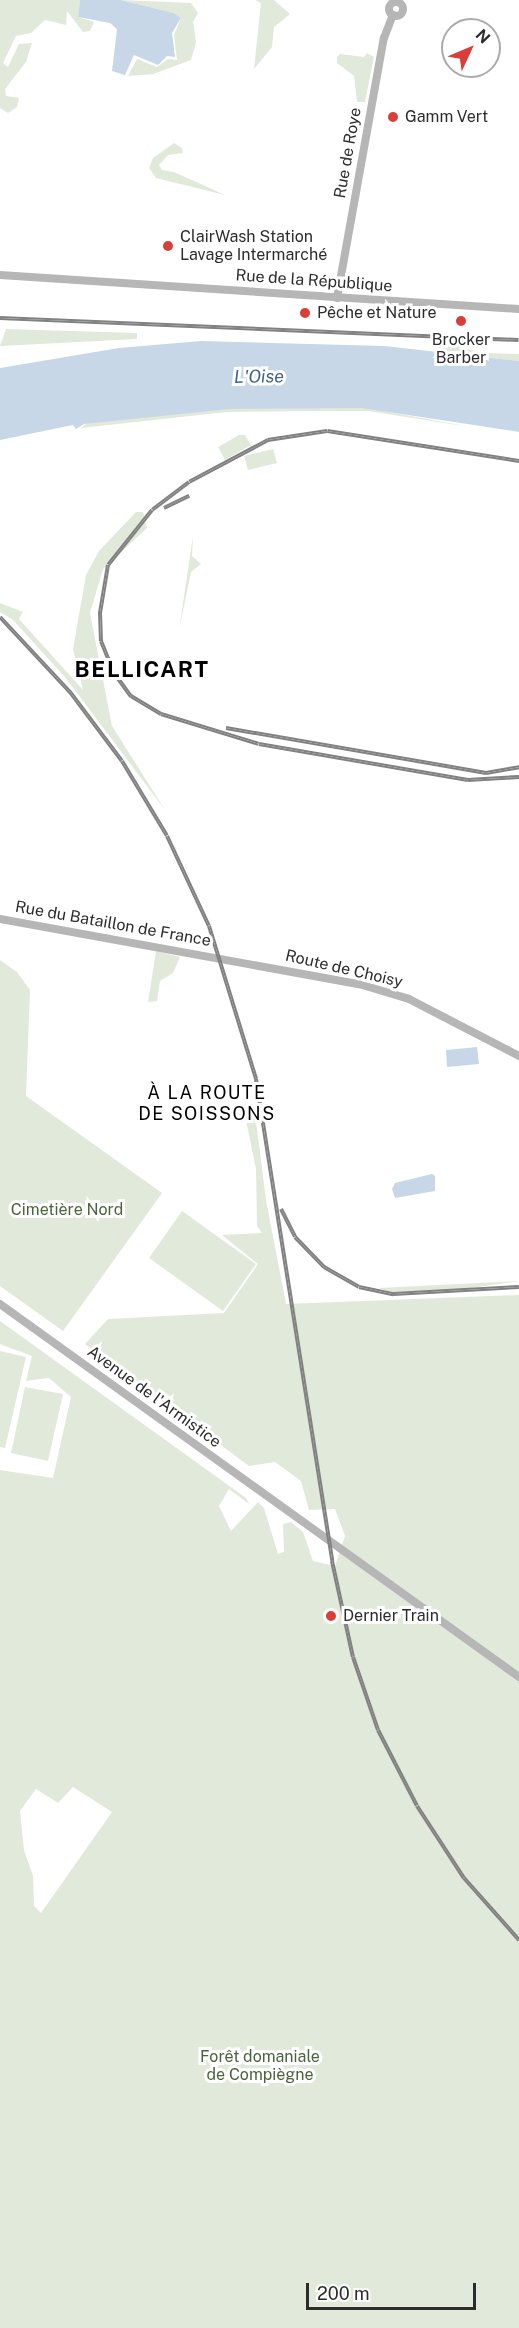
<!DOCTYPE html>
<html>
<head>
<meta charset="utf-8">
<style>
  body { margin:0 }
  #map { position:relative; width:519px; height:2328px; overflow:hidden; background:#fff; font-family:"Public Sans",sans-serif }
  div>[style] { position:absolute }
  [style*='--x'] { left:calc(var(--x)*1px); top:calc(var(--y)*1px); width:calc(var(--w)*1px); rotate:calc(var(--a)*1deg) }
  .green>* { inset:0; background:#e0e9da }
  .water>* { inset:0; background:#c7d7e8 }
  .secondary>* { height:8px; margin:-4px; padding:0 4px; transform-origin:4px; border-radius:4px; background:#b6b6b6 }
  .secondary>.ring { margin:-4px; padding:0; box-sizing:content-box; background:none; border:8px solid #b6b6b6; border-radius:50% }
  .rail>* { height:4px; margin-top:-2px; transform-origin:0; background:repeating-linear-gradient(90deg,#fff 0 4.5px,#818181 0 9px); box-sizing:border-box; border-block:2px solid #818181 }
  .dots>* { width:16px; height:16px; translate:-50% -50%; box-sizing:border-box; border:3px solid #fff; border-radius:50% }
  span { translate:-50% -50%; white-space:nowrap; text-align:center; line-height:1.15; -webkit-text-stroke:6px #fff; paint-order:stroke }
  .poi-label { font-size:16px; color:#2c2c2c }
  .left { translate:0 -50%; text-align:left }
  .street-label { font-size:16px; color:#2c2c2c }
  .park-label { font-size:16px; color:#4b643d }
  .water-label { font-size:18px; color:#406488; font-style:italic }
  .neighbourhood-label { font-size:18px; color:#000; letter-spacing:1.5px }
  .district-label { font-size:22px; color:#000; font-weight:700; letter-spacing:1.5px }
  .north { position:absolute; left:441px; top:18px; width:60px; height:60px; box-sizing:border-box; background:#fff; border:2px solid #ababab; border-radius:50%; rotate:46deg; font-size:16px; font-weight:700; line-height:24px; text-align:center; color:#2c2c2c }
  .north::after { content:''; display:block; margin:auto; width:21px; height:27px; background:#d93f38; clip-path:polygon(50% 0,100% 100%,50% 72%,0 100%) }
  .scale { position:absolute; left:306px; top:2283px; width:170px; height:27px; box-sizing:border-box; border:3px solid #2c2c2c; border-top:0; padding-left:8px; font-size:18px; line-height:21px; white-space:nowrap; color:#2c2c2c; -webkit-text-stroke:4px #fff; paint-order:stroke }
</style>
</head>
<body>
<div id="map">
  <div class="green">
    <i style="clip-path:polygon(0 0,80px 0,78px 17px,94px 22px,90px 31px,83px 32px,67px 11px,66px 25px,45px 20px,31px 33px,16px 36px,3px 63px,8px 67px,19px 44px,32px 43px,26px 62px,5px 89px,6px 96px,19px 98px,17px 107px,8px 113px,0 108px)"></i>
    <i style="clip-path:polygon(121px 0,191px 3px,198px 13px,193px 22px,196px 42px,191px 60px,153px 74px,128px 76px,137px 59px,157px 67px,168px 59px,177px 60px,174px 35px,181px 18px,174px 13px)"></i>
    <i style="clip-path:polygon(255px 0,274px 0,290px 14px,274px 27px,272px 47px,254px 69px,261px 3px)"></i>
    <i style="clip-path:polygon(367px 53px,374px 57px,365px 102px,357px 102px,354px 76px,337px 63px,337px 57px,340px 54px,364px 57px)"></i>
    <i style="clip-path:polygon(174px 143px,182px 148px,183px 153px,168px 155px,159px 165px,162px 170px,174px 172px,225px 195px,156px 178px,149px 168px,153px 158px)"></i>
    <i style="clip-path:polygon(6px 329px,137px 333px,137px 339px,0 346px)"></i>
    <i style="clip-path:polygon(454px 342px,461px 348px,486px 353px,519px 354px,519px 361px,440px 352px,433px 343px)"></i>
    <i style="clip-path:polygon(223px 407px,368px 408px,470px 427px,368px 411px,301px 411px,226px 412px,81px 428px,88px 422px)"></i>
    <i style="clip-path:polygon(239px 435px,245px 435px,251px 445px,225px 460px,218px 447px)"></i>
    <i style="clip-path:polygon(273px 449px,277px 463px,248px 470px,244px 456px)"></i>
    <i style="clip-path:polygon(136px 512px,143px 512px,147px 528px,103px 569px,90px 613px,112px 726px,165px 810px,65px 677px,12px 619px,0 612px,0 603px,23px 612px,19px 619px,83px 690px,73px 649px,86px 575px,99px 551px)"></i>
    <i style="clip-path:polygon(193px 536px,192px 556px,201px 564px,191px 572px,179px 630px)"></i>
    <i style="clip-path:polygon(156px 951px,180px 957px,173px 973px,160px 981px,157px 1001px,148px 1002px)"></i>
    <i style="clip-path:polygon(0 960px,17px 972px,30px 990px,26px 1096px,162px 1193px,63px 1331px,0 1286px)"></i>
    <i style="clip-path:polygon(evenodd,248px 1101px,257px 1128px,266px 1200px,286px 1304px,519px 1295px,519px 2328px,0 2328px,0 1470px,53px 1478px,71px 1397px,49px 1378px,26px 1381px,32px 1356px,0 1344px,0 1321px,246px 1498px,249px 1504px,229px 1489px,219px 1506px,231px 1531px,258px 1502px,264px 1508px,278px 1554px,284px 1552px,283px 1524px,291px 1522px,303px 1532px,313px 1561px,335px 1566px,345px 1536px,335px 1509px,309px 1510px,301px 1481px,275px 1462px,249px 1466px,85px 1344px,108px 1319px,224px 1313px,258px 1264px,222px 1235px,262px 1233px,257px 1226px,256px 1169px,243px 1106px,248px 1101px,73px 1787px,112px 1812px,41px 1913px,34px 1906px,33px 1876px,24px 1850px,20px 1811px,36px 1789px,58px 1803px,73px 1787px)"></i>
    <i style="clip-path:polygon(182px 1211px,256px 1264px,223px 1311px,149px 1258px)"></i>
    <i style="clip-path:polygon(519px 1281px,465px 1289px,389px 1292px,379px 1288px)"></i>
    <i style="clip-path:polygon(0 1351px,26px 1357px,5px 1448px,0 1447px)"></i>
    <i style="clip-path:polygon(25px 1387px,63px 1394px,48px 1461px,11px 1453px)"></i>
  </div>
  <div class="water">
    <i style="clip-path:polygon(80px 0,121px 0,174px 13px,181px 18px,172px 33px,175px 57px,167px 56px,158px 65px,134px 55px,125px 75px,112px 71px,117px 29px,110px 23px,78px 17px)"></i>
    <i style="clip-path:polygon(201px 341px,384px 346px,519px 361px,519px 432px,362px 408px,229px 409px,84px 424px,76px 429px,73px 425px,0 440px,0 368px,119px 348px)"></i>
    <i style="clip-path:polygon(477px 1047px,479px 1064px,447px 1067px,446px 1050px)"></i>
    <i style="clip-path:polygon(432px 1174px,435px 1176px,435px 1191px,395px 1198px,392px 1189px,395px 1183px)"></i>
  </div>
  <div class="secondary">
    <i class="ring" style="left:389px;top:2px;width:6px;height:6px"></i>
    <i style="--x:0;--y:275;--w:520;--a:3.75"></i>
    <i style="--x:337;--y:298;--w:264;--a:-79.8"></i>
    <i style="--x:384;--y:38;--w:25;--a:-69"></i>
    <i style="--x:0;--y:919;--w:365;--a:10.3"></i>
    <i style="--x:359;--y:984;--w:52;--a:16.7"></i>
    <i style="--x:409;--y:999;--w:124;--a:27.4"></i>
    <i style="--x:0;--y:1304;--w:639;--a:35.7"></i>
  </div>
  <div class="rail">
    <i style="--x:0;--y:318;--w:519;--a:2.43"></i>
    <i style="--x:519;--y:461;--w:194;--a:-171.1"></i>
    <i style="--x:327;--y:431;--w:60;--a:171.3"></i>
    <i style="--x:268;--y:440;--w:89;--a:152"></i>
    <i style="--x:189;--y:482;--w:46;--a:142.9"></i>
    <i style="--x:152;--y:510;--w:70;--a:128.7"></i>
    <i style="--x:108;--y:565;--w:49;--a:99.5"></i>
    <i style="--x:100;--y:613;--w:28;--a:88"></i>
    <i style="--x:101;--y:641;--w:35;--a:68"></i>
    <i style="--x:114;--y:673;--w:29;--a:54"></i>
    <i style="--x:131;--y:696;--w:35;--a:31"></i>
    <i style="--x:161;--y:714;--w:102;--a:17"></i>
    <i style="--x:259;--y:744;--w:212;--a:9.8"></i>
    <i style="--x:468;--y:780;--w:51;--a:-3.4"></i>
    <i style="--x:164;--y:508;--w:28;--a:-26"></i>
    <i style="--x:0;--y:617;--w:103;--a:47"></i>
    <i style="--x:70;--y:692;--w:86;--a:53"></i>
    <i style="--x:122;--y:761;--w:87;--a:59"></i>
    <i style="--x:167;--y:836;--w:99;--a:65"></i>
    <i style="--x:209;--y:926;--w:160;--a:72.9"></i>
    <i style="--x:256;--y:1079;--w:488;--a:81"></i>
    <i style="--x:332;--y:1561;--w:98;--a:77.7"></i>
    <i style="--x:353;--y:1657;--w:77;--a:71.1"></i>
    <i style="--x:378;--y:1730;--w:85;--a:62.8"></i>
    <i style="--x:417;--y:1806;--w:86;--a:56.9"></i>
    <i style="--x:464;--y:1878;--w:83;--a:48.4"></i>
    <i style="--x:226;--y:728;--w:264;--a:9.8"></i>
    <i style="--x:486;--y:773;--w:34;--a:-10"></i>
    <i style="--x:281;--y:1209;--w:31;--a:63"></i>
    <i style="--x:295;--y:1237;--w:42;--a:46"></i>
    <i style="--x:324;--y:1267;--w:40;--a:29.7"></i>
    <i style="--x:359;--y:1287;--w:35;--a:12"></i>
    <i style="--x:393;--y:1294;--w:126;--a:-3.2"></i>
  </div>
  <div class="dots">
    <i style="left:393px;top:117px;background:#d93f38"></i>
    <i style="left:168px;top:246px;background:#d93f38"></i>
    <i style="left:305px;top:313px;background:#d93f38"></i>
    <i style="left:461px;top:321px;background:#d93f38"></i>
    <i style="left:331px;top:1616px;background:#d93f38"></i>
  </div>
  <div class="poi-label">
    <span class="left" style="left:405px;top:117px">Gamm Vert</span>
    <span class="left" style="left:180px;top:246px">ClairWash Station<br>Lavage Intermarché</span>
    <span class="left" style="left:317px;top:313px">Pêche et Nature</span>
    <span style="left:461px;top:349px">Brocker<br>Barber</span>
    <span class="left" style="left:343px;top:1616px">Dernier Train</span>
  </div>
  <div class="street-label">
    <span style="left:348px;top:153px;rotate:-80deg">Rue de Roye</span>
    <span style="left:314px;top:281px;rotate:4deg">Rue de la République</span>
    <span style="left:113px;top:924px;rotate:10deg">Rue du Bataillon de France</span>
    <span style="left:344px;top:969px;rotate:13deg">Route de Choisy</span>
    <span style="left:154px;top:1397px;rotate:36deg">Avenue de l'Armistice</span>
  </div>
  <div class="park-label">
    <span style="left:67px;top:1210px">Cimetière Nord</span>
    <span style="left:260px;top:2066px">Forêt domaniale<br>de Compiègne</span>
  </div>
  <div class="water-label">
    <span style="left:259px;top:377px;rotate:-1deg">L'Oise</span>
  </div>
  <div class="neighbourhood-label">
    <span style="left:207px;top:1104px">À LA ROUTE<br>DE SOISSONS</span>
  </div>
  <div class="district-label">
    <span style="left:142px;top:670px">BELLICART</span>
  </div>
  <div class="north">N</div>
  <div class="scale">200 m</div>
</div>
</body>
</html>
